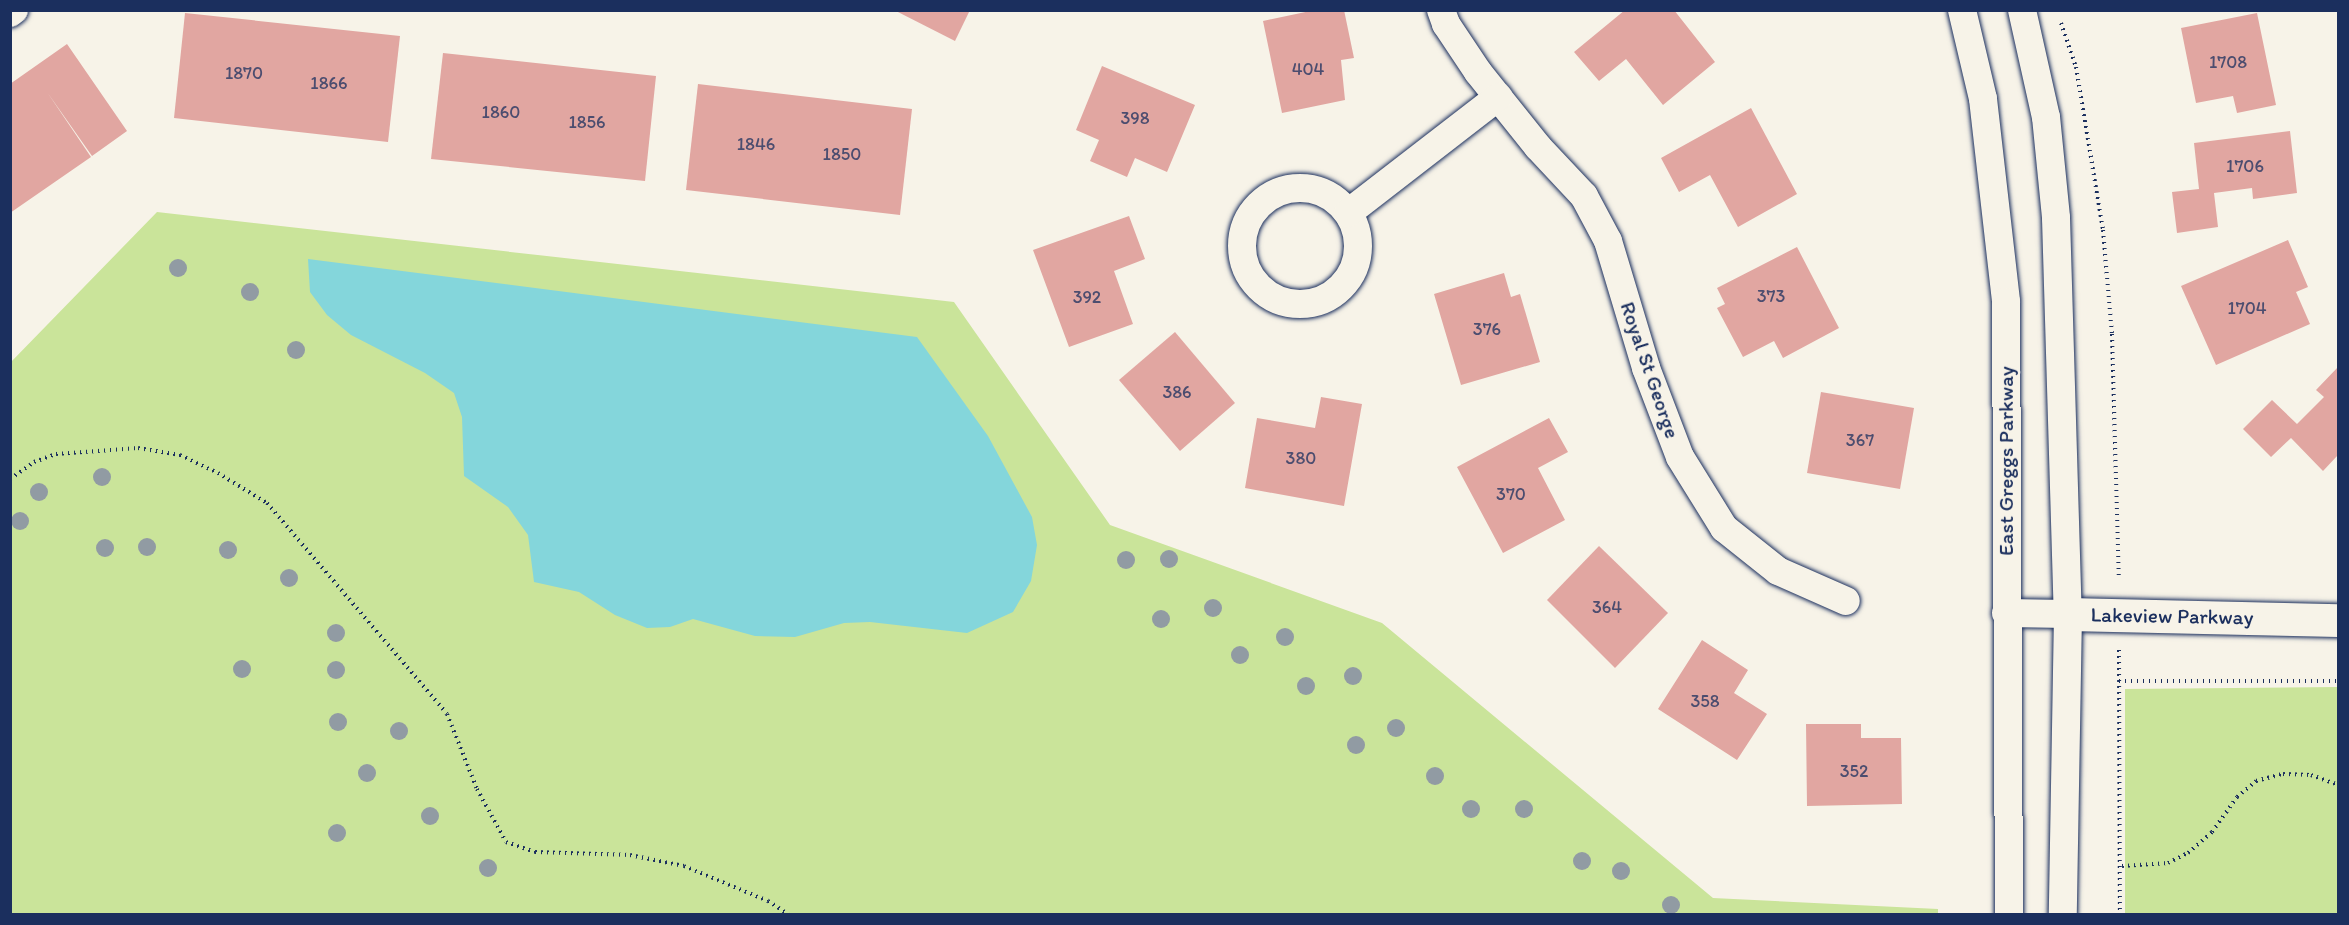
<!DOCTYPE html>
<html>
<head>
<meta charset="utf-8">
<style>
  body { margin:0 }
  #map { position:relative; width:2349px; height:925px; overflow:hidden; background:#f7f3e8; font-family:Itim,sans-serif }
  div>[style] { position:absolute }
  [style*='--x'] { left:calc(var(--x)*1px); top:calc(var(--y)*1px); width:calc(var(--w)*1px); rotate:calc(var(--a)*1deg) }
  .green>* { inset:0; background:#cae49a }
  .water>* { inset:0; background:#84d6db }
  .building>* { inset:0; background:#e1a6a1 }
  .path>* { height:4px; margin-top:-2px; transform-origin:0; background:repeating-linear-gradient(90deg,#1b2f5e 0 1.5px,transparent 0 6px) }
  .roads { filter:drop-shadow(0 0 2px #1b2f5e) drop-shadow(0 0 2px #1b2f5e) }
  .street>* { height:28px; margin:-14px; padding:0 14px; transform-origin:14px; border-radius:14px; background:#f7f3e8 }
  .street>.ring { margin:-14px; padding:0; box-sizing:content-box; background:none; border:28px solid #f7f3e8; border-radius:50% }
  .secondary>* { height:33px; margin:-16.5px; padding:0 16.5px; transform-origin:16.5px; border-radius:16.5px; background:#f7f3e8 }
  .trees>* { width:18px; height:18px; margin:-9px; border-radius:50%; background:#919ba3 }
  span { translate:-50% -50%; white-space:nowrap; text-align:center; line-height:1.15; -webkit-text-stroke:4.5px #f7f3e8; paint-order:stroke }
  .number-label { font-size:18px; color:#4c4d6f }
  .number-label span { -webkit-text-stroke-width:0 }
  .street-label { font-size:21px; color:#1b2f5e }
  .frame { position:absolute; inset:0; border:12px solid #1b2f5e; pointer-events:none }
</style>
</head>
<body>
<div id="map">
  <div class="green">
    <i style="clip-path:polygon(157px 212px,954px 302px,1110px 525px,1382px 623px,1713px 898px,1938px 909px,1938px 914px,11px 914px,10px 363px)"></i>
    <i style="clip-path:polygon(2338px 687px,2338px 914px,2125px 914px,2125px 689px)"></i>
  </div>
  <div class="water">
    <i style="clip-path:polygon(308px 259px,917px 337px,988px 436px,1032px 517px,1037px 545px,1031px 581px,1013px 612px,967px 633px,870px 622px,844px 623px,795px 637px,755px 636px,693px 619px,670px 627px,647px 628px,615px 615px,579px 592px,534px 582px,528px 535px,508px 507px,464px 476px,462px 417px,454px 393px,425px 373px,351px 335px,327px 315px,310px 292px)"></i>
  </div>
  <div class="building">
    <i style="clip-path:polygon(894px 10px,970px 10px,955px 41px)"></i>
    <i style="clip-path:polygon(1315px 10px,1344px 10px,1354px 58px,1341px 60px,1345px 100px,1282px 113px,1263px 21px)"></i>
    <i style="clip-path:polygon(1625px 10px,1674px 10px,1715px 62px,1663px 105px,1626px 59px,1599px 81px,1574px 52px)"></i>
    <i style="clip-path:polygon(185px 13px,400px 36px,388px 142px,174px 118px)"></i>
    <i style="clip-path:polygon(2257px 13px,2276px 105px,2237px 113px,2233px 96px,2196px 103px,2181px 28px)"></i>
    <i style="clip-path:polygon(67px 44px,127px 131px,92px 156px,47px 92px,91px 157px,10px 213px,10px 84px)"></i>
    <i style="clip-path:polygon(443px 53px,656px 76px,645px 181px,431px 159px)"></i>
    <i style="clip-path:polygon(1102px 66px,1195px 105px,1167px 172px,1135px 158px,1127px 177px,1090px 161px,1099px 140px,1076px 130px)"></i>
    <i style="clip-path:polygon(698px 84px,912px 109px,900px 215px,686px 190px)"></i>
    <i style="clip-path:polygon(1751px 108px,1797px 194px,1738px 227px,1710px 175px,1679px 192px,1661px 158px)"></i>
    <i style="clip-path:polygon(2290px 131px,2297px 193px,2253px 199px,2252px 188px,2214px 193px,2218px 227px,2177px 233px,2172px 192px,2199px 189px,2194px 143px)"></i>
    <i style="clip-path:polygon(1129px 216px,1145px 259px,1114px 271px,1133px 324px,1069px 347px,1033px 250px)"></i>
    <i style="clip-path:polygon(2288px 240px,2308px 287px,2296px 292px,2310px 324px,2216px 365px,2181px 286px)"></i>
    <i style="clip-path:polygon(1797px 247px,1839px 328px,1783px 358px,1774px 341px,1743px 357px,1717px 308px,1725px 304px,1717px 288px)"></i>
    <i style="clip-path:polygon(1504px 273px,1511px 297px,1520px 294px,1540px 362px,1461px 385px,1434px 294px)"></i>
    <i style="clip-path:polygon(1175px 332px,1235px 403px,1180px 451px,1119px 380px)"></i>
    <i style="clip-path:polygon(2338px 367px,2338px 455px,2323px 471px,2291px 438px,2271px 457px,2243px 429px,2272px 400px,2297px 424px,2324px 397px,2316px 390px)"></i>
    <i style="clip-path:polygon(1821px 392px,1914px 408px,1900px 489px,1807px 473px)"></i>
    <i style="clip-path:polygon(1321px 397px,1362px 404px,1344px 506px,1245px 488px,1257px 418px,1315px 428px)"></i>
    <i style="clip-path:polygon(1549px 418px,1568px 452px,1538px 468px,1565px 520px,1503px 553px,1457px 467px)"></i>
    <i style="clip-path:polygon(1599px 546px,1668px 613px,1615px 668px,1547px 600px)"></i>
    <i style="clip-path:polygon(1702px 640px,1748px 670px,1734px 693px,1767px 714px,1737px 760px,1658px 709px)"></i>
    <i style="clip-path:polygon(1806px 724px,1861px 724px,1861px 738px,1901px 738px,1902px 804px,1807px 806px)"></i>
  </div>
  <div class="path">
    <i style="--x:2061;--y:23;--w:46;--a:71.2"></i>
    <i style="--x:2076;--y:67;--w:165;--a:80.6"></i>
    <i style="--x:2103;--y:230;--w:104;--a:85.1"></i>
    <i style="--x:2112;--y:334;--w:246;--a:88.4"></i>
    <i style="--x:10;--y:479;--w:29;--a:-35"></i>
    <i style="--x:34;--y:462;--w:23;--a:-20"></i>
    <i style="--x:56;--y:454;--w:82;--a:-4.2"></i>
    <i style="--x:138;--y:448;--w:43;--a:9.5"></i>
    <i style="--x:180;--y:455;--w:42;--a:25.3"></i>
    <i style="--x:218;--y:473;--w:57;--a:31.5"></i>
    <i style="--x:267;--y:503;--w:277;--a:49.5"></i>
    <i style="--x:447;--y:714;--w:81;--a:68.2"></i>
    <i style="--x:477;--y:789;--w:60;--a:61.3"></i>
    <i style="--x:506;--y:842;--w:31;--a:19"></i>
    <i style="--x:535;--y:852;--w:95;--a:1.8"></i>
    <i style="--x:630;--y:855;--w:55;--a:11.5"></i>
    <i style="--x:684;--y:866;--w:91;--a:22.6"></i>
    <i style="--x:768;--y:901;--w:24;--a:33"></i>
    <i style="--x:2119;--y:650;--w:264;--a:89.8"></i>
    <i style="--x:2119;--y:681;--w:219;--a:0"></i>
    <i style="--x:2122;--y:866;--w:46;--a:-3.7"></i>
    <i style="--x:2168;--y:863;--w:22;--a:-27"></i>
    <i style="--x:2188;--y:853;--w:32;--a:-41"></i>
    <i style="--x:2212;--y:832;--w:43;--a:-54.5"></i>
    <i style="--x:2237;--y:797;--w:25;--a:-40"></i>
    <i style="--x:2256;--y:781;--w:28;--a:-15"></i>
    <i style="--x:2283;--y:774;--w:28;--a:2"></i>
    <i style="--x:2311;--y:775;--w:29;--a:20"></i>
  </div>
  <div class="roads">
    <div class="street">
      <i style="--x:1441;--y:10;--w:15;--a:70"></i>
      <i style="--x:1446;--y:24;--w:58;--a:56.3"></i>
      <i style="--x:1478;--y:72;--w:96;--a:51.3"></i>
      <i style="--x:1538;--y:147;--w:67;--a:46.8"></i>
      <i style="--x:1584;--y:196;--w:51;--a:61.9"></i>
      <i style="--x:1608;--y:241;--w:133;--a:73.3"></i>
      <i style="--x:1646;--y:368;--w:95;--a:69.1"></i>
      <i style="--x:1680;--y:457;--w:84;--a:58.2"></i>
      <i style="--x:1724;--y:528;--w:69;--a:38.5"></i>
      <i style="--x:1778;--y:571;--w:74;--a:23.8"></i>
      <i style="--x:1962;--y:10;--w:91;--a:76.7"></i>
      <i style="--x:1983;--y:99;--w:204;--a:83.5"></i>
      <i style="--x:2006;--y:302;--w:612;--a:89.72"></i>
      <i style="--x:2022;--y:10;--w:110;--a:77.4"></i>
      <i style="--x:2046;--y:117;--w:101;--a:84.3"></i>
      <i style="--x:2056;--y:218;--w:396;--a:88.3"></i>
      <i style="--x:2068;--y:614;--w:300;--a:91"></i>
      <i style="--x:10;--y:13;--w:5;--a:-37"></i>
      <i class="ring" style="left:1242px;top:188px;width:88px;height:88px"></i>
      <i style="--x:1348;--y:213;--w:190;--a:-37.7"></i>
      <i style="--x:2006;--y:613;--w:62;--a:0.9"></i>
    </div>
    <div class="secondary">
      <i style="--x:2068;--y:614;--w:270;--a:1.3"></i>
    </div>
  </div>
  <div class="trees">
    <i style="left:178px;top:268px"></i>
    <i style="left:250px;top:292px"></i>
    <i style="left:296px;top:350px"></i>
    <i style="left:102px;top:477px"></i>
    <i style="left:39px;top:492px"></i>
    <i style="left:20px;top:521px"></i>
    <i style="left:147px;top:547px"></i>
    <i style="left:105px;top:548px"></i>
    <i style="left:228px;top:550px"></i>
    <i style="left:1169px;top:559px"></i>
    <i style="left:1126px;top:560px"></i>
    <i style="left:289px;top:578px"></i>
    <i style="left:1213px;top:608px"></i>
    <i style="left:1161px;top:619px"></i>
    <i style="left:336px;top:633px"></i>
    <i style="left:1285px;top:637px"></i>
    <i style="left:1240px;top:655px"></i>
    <i style="left:242px;top:669px"></i>
    <i style="left:336px;top:670px"></i>
    <i style="left:1353px;top:676px"></i>
    <i style="left:1306px;top:686px"></i>
    <i style="left:338px;top:722px"></i>
    <i style="left:1396px;top:728px"></i>
    <i style="left:399px;top:731px"></i>
    <i style="left:1356px;top:745px"></i>
    <i style="left:367px;top:773px"></i>
    <i style="left:1435px;top:776px"></i>
    <i style="left:1471px;top:809px"></i>
    <i style="left:1524px;top:809px"></i>
    <i style="left:430px;top:816px"></i>
    <i style="left:337px;top:833px"></i>
    <i style="left:1582px;top:861px"></i>
    <i style="left:488px;top:868px"></i>
    <i style="left:1621px;top:871px"></i>
    <i style="left:1671px;top:905px"></i>
  </div>
  <div class="number-label">
    <span style="left:2228px;top:62px">1708</span>
    <span style="left:1308px;top:69px">404</span>
    <span style="left:244px;top:73px">1870</span>
    <span style="left:329px;top:83px">1866</span>
    <span style="left:501px;top:112px">1860</span>
    <span style="left:1135px;top:118px">398</span>
    <span style="left:587px;top:122px">1856</span>
    <span style="left:756px;top:144px">1846</span>
    <span style="left:842px;top:154px">1850</span>
    <span style="left:2245px;top:166px">1706</span>
    <span style="left:1771px;top:296px">373</span>
    <span style="left:1087px;top:297px">392</span>
    <span style="left:2247px;top:308px">1704</span>
    <span style="left:1487px;top:329px">376</span>
    <span style="left:1177px;top:392px">386</span>
    <span style="left:1860px;top:440px">367</span>
    <span style="left:1301px;top:458px">380</span>
    <span style="left:1511px;top:494px">370</span>
    <span style="left:1607px;top:607px">364</span>
    <span style="left:1705px;top:701px">358</span>
    <span style="left:1854px;top:771px">352</span>
  </div>
  <div class="street-label">
    <span style="left:1650px;top:370px;rotate:71deg">Royal St George</span>
    <span style="left:2006px;top:461px;rotate:-90deg">East Greggs Parkway</span>
    <span style="left:2172px;top:616px;rotate:1deg">Lakeview Parkway</span>
  </div>
  <div class="frame"></div>
</div>
</body>
</html>
